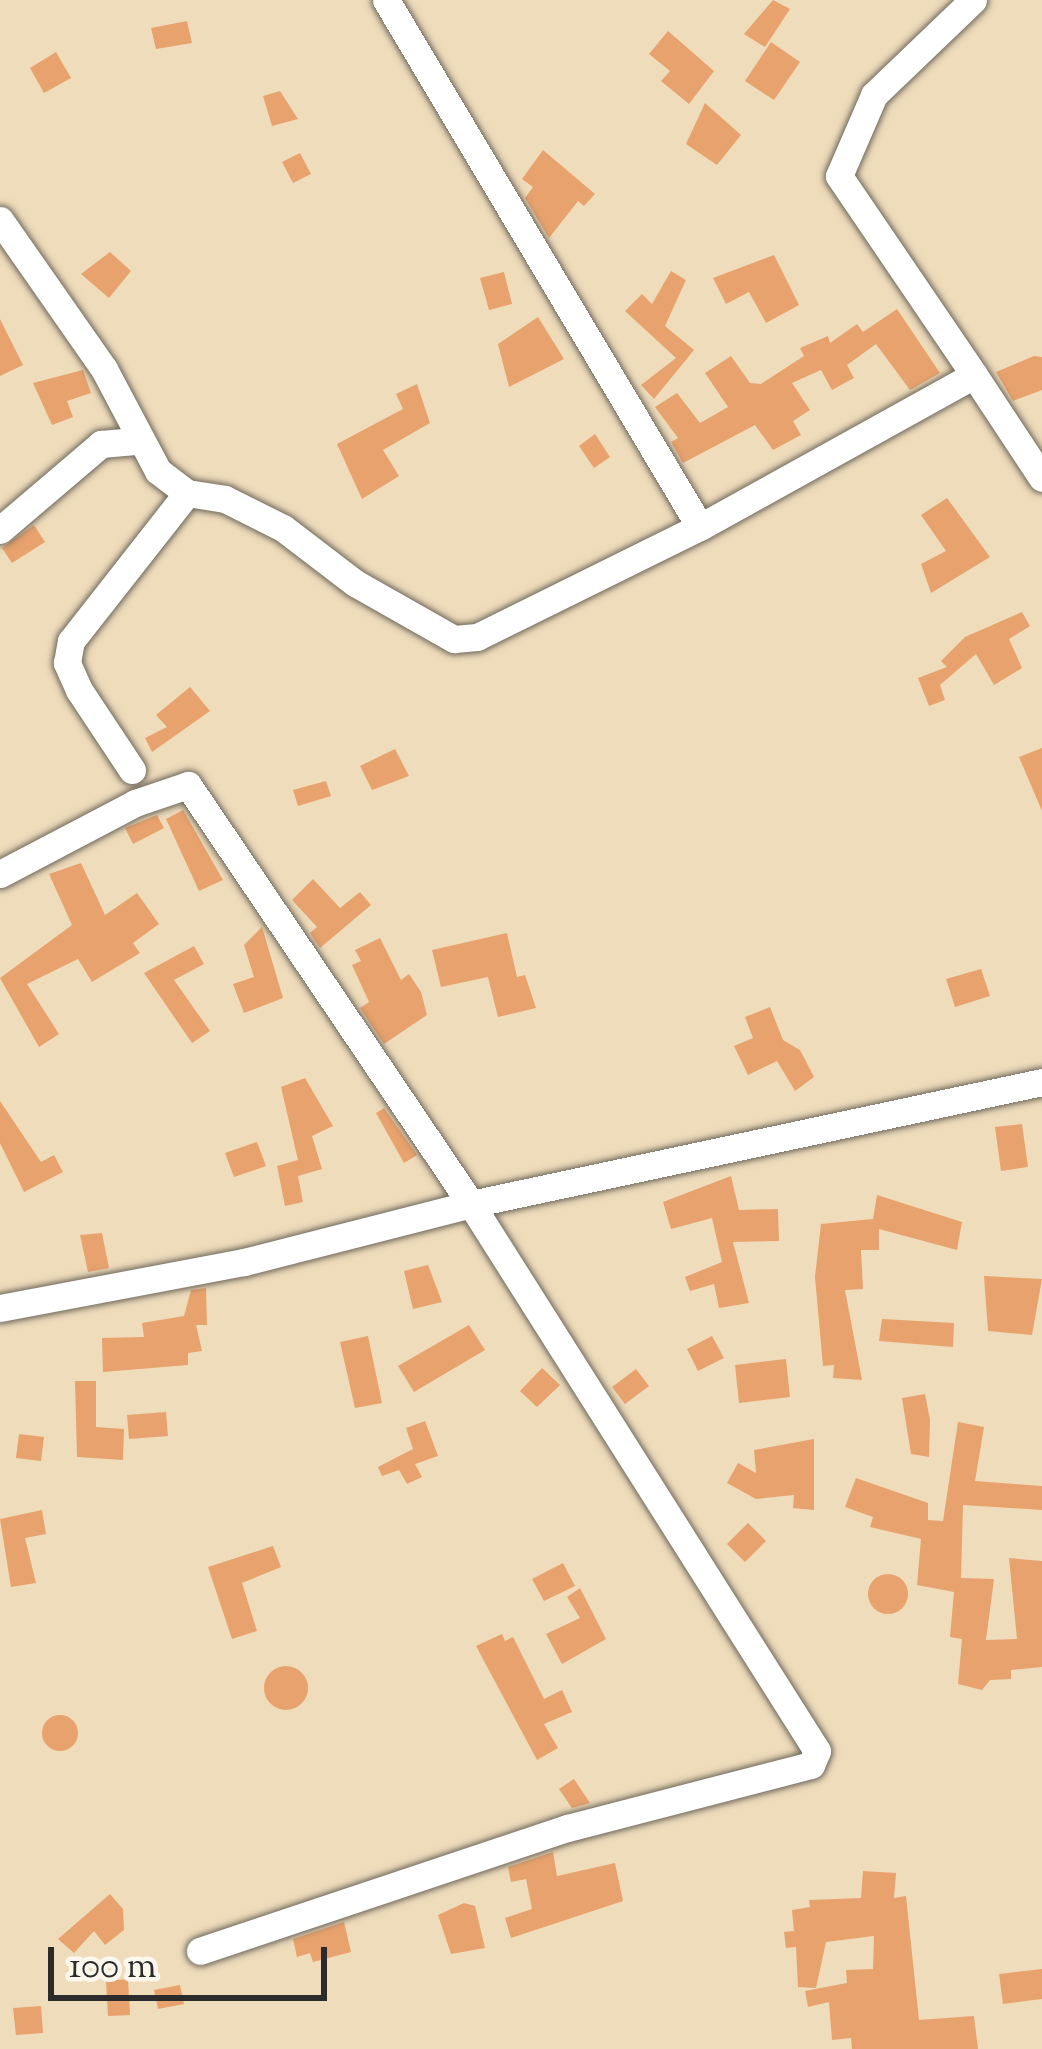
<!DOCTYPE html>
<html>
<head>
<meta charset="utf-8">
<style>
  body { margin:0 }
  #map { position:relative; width:1042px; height:2049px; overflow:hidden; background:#efdcbb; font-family:"Sorts Mill Goudy",serif }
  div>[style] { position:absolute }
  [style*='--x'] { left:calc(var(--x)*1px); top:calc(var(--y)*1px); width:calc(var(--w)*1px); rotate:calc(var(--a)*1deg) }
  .building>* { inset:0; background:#e8a26d }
  .round { border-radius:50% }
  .roads { filter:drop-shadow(0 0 3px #70695d) drop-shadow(0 0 3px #70695d) }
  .minor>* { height:27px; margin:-13.5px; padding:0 13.5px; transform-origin:13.5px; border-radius:13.5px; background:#fff }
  span { translate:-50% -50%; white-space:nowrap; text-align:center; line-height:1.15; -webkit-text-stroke:12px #fbf7ec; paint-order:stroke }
  .scale { position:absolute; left:48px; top:1947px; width:279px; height:54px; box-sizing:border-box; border:6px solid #2b2b2b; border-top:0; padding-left:15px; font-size:36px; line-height:42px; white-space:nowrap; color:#2b2b2b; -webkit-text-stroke:9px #fbf7ec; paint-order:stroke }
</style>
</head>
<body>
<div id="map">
  <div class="building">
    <i style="clip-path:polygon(773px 0,790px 9px,765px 47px,744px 34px)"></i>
    <i style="clip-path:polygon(187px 21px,192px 43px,156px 49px,151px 28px)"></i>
    <i style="clip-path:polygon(668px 31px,714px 71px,689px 104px,661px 81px,670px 71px,649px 54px)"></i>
    <i style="clip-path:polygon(771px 42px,800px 62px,774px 100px,745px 81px)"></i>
    <i style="clip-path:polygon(56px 52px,71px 78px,44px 93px,30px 68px)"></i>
    <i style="clip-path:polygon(280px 91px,298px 119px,272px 126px,263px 96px)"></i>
    <i style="clip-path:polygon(705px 103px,741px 135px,717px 165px,686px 144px)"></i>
    <i style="clip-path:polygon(543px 150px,595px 194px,584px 206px,578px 201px,549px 238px,525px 198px,533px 187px,522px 179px)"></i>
    <i style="clip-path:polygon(300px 153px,311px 174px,293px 183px,282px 162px)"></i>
    <i style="clip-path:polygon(110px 252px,131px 271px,109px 298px,81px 274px)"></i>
    <i style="clip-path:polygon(774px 255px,799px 305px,766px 323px,749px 292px,726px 304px,713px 278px)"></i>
    <i style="clip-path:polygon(671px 271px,686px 280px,665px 326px,694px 350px,654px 399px,641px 385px,676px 358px,625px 311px,642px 294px,652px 304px)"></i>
    <i style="clip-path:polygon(504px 272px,512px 304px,489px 310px,480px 278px)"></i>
    <i style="clip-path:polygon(897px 309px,940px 373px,910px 390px,876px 344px,847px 365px,854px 378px,832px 390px,821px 370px,792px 383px,810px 410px,793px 421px,801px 435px,773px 450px,755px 425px,683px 463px,671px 442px,678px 438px,655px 407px,677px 393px,700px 423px,728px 407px,705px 373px,731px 356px,750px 383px,761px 384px,804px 356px,800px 348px,828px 336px,830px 343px,857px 324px,863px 332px)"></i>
    <i style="clip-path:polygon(538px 317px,564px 359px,509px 387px,498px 344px)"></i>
    <i style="clip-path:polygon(0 319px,23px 365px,0 376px)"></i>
    <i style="clip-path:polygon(1034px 356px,1042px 357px,1042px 390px,1013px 401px,996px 372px)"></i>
    <i style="clip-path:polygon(83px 370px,91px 393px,67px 401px,73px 417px,52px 425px,33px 383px)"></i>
    <i style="clip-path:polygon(417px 384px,430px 423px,383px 450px,399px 476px,362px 499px,337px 444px,403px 409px,396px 394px)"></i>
    <i style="clip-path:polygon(595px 434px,610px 457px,594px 468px,579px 446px)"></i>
    <i style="clip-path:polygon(947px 498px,990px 557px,931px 593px,921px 564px,946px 551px,921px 515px)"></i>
    <i style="clip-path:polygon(34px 525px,45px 542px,12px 563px,2px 548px)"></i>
    <i style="clip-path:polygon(1022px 612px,1030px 626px,1009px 639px,1022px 668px,994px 685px,976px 654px,940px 685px,945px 700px,929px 706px,918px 678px,947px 667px,941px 661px,965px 637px)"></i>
    <i style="clip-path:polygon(190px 687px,210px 711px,152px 752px,145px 738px,167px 727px,156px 715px)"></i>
    <i style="clip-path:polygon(1042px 748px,1042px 811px,1019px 757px)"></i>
    <i style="clip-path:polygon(395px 749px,409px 776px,372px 790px,360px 766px)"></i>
    <i style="clip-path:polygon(326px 781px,331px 796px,298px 806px,293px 790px)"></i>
    <i style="clip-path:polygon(183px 810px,223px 880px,199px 891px,166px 819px)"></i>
    <i style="clip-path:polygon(157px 815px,164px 828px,133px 844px,125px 828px)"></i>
    <i style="clip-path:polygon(81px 863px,105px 915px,137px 893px,159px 924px,133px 943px,140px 953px,92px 982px,78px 959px,27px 984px,59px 1034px,39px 1047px,0 978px,72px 925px,49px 874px)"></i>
    <i style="clip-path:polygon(313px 879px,340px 908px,360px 892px,371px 905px,320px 948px,310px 933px,317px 927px,292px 900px)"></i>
    <i style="clip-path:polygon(262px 927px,283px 998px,244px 1013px,233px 984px,254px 977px,244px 945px)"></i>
    <i style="clip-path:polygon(507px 933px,517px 977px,525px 975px,536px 1008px,498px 1017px,488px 977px,441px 987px,432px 950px)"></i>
    <i style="clip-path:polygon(380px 938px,401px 980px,409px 974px,421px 992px,427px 1015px,384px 1044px,360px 1008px,369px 1002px,352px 965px,361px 961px,355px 950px)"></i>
    <i style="clip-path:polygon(194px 946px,204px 964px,174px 980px,210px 1031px,192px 1043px,144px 973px)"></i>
    <i style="clip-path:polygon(981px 969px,990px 996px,955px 1007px,946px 979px)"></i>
    <i style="clip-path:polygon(770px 1007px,783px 1040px,800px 1050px,814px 1077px,795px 1091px,777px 1061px,748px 1075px,734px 1046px,753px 1038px,745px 1017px)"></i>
    <i style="clip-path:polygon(305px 1078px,333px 1126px,312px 1136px,322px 1169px,298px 1176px,303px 1202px,285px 1206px,277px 1166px,298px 1160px,281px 1087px)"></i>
    <i style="clip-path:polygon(0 1101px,41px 1162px,54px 1155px,63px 1172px,24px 1192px,0 1143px)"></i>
    <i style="clip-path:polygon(384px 1108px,417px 1155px,404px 1163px,376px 1113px)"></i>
    <i style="clip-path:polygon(1022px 1124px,1028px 1167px,1001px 1171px,995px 1127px)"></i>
    <i style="clip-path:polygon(257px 1142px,266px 1166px,234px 1177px,225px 1153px)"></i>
    <i style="clip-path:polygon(731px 1176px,739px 1210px,778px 1209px,779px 1241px,733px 1242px,749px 1303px,719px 1308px,714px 1284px,690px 1291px,685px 1277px,722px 1262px,712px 1218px,671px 1229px,663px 1202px)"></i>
    <i style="clip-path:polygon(877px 1195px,962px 1222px,957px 1250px,879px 1229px,879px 1250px,861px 1250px,863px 1289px,845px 1290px,862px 1380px,833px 1378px,834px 1365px,823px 1366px,815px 1277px,821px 1224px,873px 1219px)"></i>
    <i style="clip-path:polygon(102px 1233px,109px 1268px,88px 1272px,80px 1235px)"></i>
    <i style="clip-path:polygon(428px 1265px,442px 1302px,413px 1309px,404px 1271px)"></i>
    <i style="clip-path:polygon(984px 1276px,1042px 1279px,1032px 1335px,988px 1331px)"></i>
    <i style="clip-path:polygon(206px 1288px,207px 1325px,196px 1325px,202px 1351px,188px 1353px,188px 1365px,103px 1372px,102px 1338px,144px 1337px,142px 1323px,184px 1316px,191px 1290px)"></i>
    <i style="clip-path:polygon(882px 1319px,954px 1323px,953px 1347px,879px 1341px)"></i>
    <i style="clip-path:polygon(469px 1325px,485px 1350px,414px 1392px,398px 1366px)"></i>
    <i style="clip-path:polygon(368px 1336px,382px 1403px,355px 1408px,340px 1342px)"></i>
    <i style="clip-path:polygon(712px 1336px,724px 1358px,698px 1371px,687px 1349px)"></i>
    <i style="clip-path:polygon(786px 1359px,790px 1397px,739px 1403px,735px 1365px)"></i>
    <i style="clip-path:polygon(542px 1368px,560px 1385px,537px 1407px,520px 1391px)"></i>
    <i style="clip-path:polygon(636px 1369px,649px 1386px,625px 1404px,612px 1387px)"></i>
    <i style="clip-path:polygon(75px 1381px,96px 1381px,96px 1427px,124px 1429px,123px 1460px,77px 1457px)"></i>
    <i style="clip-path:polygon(925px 1394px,930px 1420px,929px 1457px,911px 1454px,902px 1398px)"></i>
    <i style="clip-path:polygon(166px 1412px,168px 1436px,129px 1439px,127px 1415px)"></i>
    <i style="clip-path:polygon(425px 1421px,438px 1456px,415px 1464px,422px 1477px,407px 1484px,399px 1470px,382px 1476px,378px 1467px,413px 1449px,406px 1428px)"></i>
    <i style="clip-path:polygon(958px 1422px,984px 1427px,975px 1481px,1042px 1486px,1042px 1510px,963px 1505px,961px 1578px,994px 1579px,986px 1640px,1017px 1639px,1009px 1558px,1042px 1561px,1042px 1667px,1011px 1670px,1011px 1679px,990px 1680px,982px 1690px,958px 1684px,962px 1639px,950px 1637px,954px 1592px,917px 1585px,921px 1539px,870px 1527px,873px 1517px,845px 1507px,856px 1478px,928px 1503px,928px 1520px,943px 1521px)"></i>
    <i style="clip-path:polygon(19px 1434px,44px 1437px,41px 1461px,16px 1458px)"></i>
    <i style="clip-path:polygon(814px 1439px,814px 1510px,793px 1508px,794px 1495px,756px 1499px,727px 1483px,738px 1463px,756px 1473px,754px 1450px)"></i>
    <i style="clip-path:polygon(42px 1510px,46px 1534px,25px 1538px,36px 1583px,11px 1587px,0 1519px)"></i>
    <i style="clip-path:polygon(748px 1523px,766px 1541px,745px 1562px,727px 1544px)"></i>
    <i style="clip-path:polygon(273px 1546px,281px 1567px,242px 1583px,257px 1631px,232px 1639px,208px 1567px)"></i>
    <i style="clip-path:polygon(563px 1563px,575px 1586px,544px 1601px,532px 1579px)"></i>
    <i class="round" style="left:868px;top:1574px;width:40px;height:40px"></i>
    <i style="clip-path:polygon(580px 1588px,606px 1639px,562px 1664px,546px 1634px,580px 1618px,567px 1597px)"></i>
    <i style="clip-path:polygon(502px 1634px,505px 1641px,513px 1637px,544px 1699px,562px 1690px,572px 1712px,544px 1724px,558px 1748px,537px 1760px,476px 1646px)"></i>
    <i class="round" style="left:264px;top:1666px;width:44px;height:44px"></i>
    <i class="round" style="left:42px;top:1715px;width:36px;height:36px"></i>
    <i style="clip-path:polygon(574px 1779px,590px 1803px,572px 1808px,559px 1789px)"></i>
    <i style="clip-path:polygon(553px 1852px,557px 1876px,615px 1863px,623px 1901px,511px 1938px,505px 1918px,532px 1909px,526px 1879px,511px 1882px,508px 1867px)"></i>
    <i style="clip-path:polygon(863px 1871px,896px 1873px,894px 1898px,906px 1896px,919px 2020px,974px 2016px,978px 2049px,852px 2049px,851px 2038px,832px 2040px,829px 2002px,808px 2007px,805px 1991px,847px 1983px,846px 1970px,873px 1969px,874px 1936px,826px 1942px,816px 1988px,798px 1987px,796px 1947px,786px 1948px,784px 1932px,794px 1931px,792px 1910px,810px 1907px,809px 1900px,861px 1898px)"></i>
    <i style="clip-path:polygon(110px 1894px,123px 1909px,124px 1930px,105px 1945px,94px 1931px,74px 1953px,58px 1939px)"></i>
    <i style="clip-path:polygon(464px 1903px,475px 1906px,485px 1948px,451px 1954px,438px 1915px)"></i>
    <i style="clip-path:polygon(344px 1922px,351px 1952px,313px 1962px,310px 1953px,297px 1957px,293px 1939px)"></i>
    <i style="clip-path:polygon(1042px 1969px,1042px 1999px,1003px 2004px,999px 1974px)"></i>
    <i style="clip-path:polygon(128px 1979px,130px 2015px,108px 2016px,106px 1981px)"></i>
    <i style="clip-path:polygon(180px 1985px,184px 2004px,158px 2009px,154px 1990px)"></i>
    <i style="clip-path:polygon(41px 2006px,43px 2033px,16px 2035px,13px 2008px)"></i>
  </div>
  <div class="roads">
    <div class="minor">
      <i style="--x:386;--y:0;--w:613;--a:59.21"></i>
      <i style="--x:973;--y:0;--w:137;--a:136.2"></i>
      <i style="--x:874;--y:95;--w:88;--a:113.4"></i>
      <i style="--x:839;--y:176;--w:240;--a:55.8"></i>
      <i style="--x:0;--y:220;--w:182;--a:55.1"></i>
      <i style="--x:104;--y:369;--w:115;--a:62.1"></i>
      <i style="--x:158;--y:471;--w:36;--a:37"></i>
      <i style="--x:187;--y:493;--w:38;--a:9"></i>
      <i style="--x:225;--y:499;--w:65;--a:26.6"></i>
      <i style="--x:283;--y:528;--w:91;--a:37.4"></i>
      <i style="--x:355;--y:583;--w:114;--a:29.5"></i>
      <i style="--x:454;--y:639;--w:23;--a:-5"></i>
      <i style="--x:477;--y:637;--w:249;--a:-26.3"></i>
      <i style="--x:700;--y:527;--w:313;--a:-29"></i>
      <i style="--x:974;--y:375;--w:123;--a:56.6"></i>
      <i style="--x:0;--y:530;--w:133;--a:-40.4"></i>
      <i style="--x:101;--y:444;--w:37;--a:-5"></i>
      <i style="--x:132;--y:770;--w:96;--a:-123.5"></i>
      <i style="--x:79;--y:690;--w:30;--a:-114"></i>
      <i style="--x:67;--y:663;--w:22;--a:-80"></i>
      <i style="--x:71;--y:641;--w:188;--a:-51.9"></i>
      <i style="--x:0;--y:874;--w:153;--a:-27.7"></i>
      <i style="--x:135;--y:803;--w:56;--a:-18.8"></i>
      <i style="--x:188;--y:785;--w:506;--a:55.96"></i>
      <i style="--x:471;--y:1204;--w:647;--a:57.68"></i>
      <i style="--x:817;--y:1751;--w:15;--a:113"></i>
      <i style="--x:811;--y:1765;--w:252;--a:165.5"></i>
      <i style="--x:567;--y:1828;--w:387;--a:161.5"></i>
      <i style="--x:0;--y:1308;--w:248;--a:-10.7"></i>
      <i style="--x:244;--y:1262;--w:234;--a:-14.3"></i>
      <i style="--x:471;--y:1204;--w:584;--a:-12.06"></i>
    </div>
  </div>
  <div class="scale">100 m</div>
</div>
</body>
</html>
